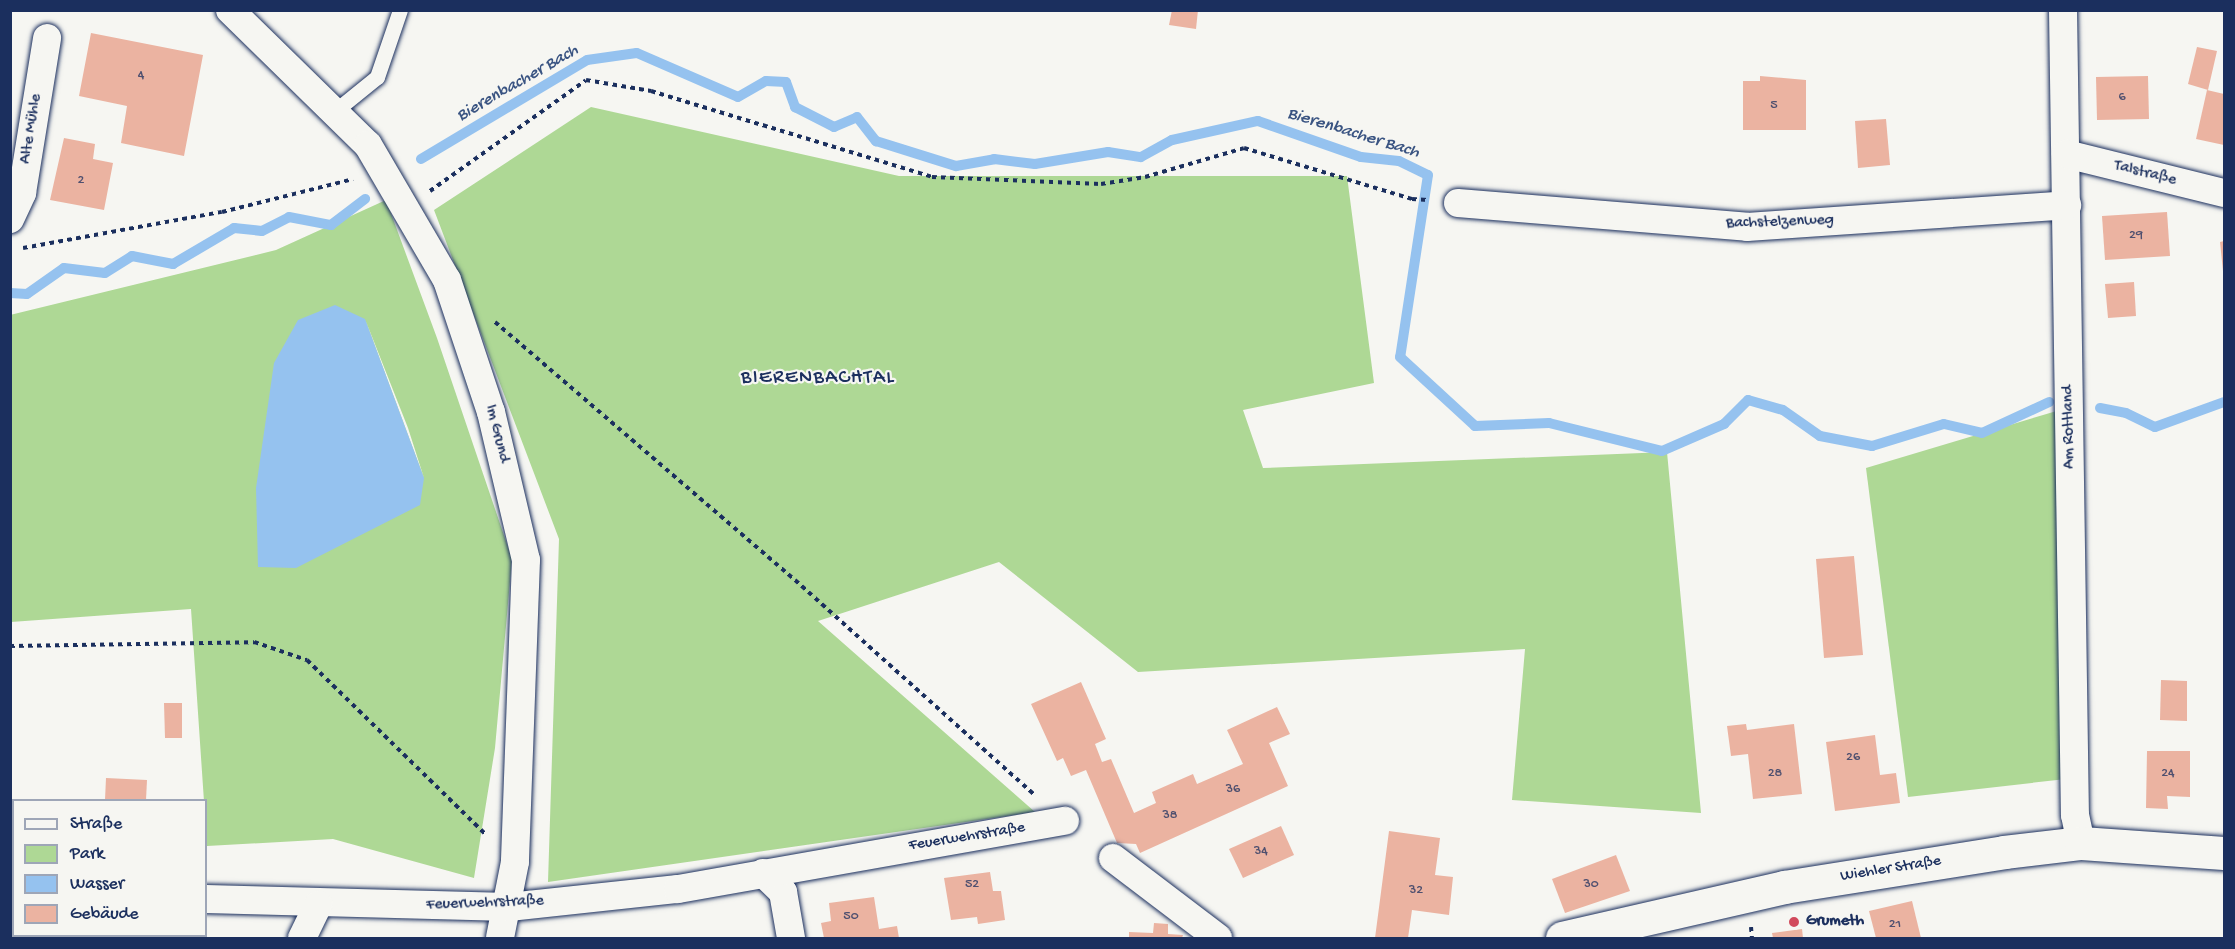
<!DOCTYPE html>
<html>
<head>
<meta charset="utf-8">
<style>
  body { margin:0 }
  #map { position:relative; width:2235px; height:949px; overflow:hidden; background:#f6f6f2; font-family:"Gochi Hand",sans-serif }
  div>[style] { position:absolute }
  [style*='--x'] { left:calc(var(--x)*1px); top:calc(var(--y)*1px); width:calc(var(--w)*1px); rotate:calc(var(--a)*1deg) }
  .green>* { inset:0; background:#aed895 }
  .water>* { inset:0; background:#95c2ef }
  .stream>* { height:10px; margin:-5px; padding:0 5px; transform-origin:5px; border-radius:5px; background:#95c2ef }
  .building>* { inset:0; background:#ebb3a1 }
  .path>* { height:4px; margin-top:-2px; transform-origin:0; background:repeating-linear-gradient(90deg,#1b2f5e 0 4.5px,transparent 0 9px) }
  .roads { filter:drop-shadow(0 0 2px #1b2f5e) drop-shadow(0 0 2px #1b2f5e) }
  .service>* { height:15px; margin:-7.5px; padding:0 7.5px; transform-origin:7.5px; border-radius:7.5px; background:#f6f6f2 }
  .minor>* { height:28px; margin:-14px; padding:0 14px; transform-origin:14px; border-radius:14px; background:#f6f6f2 }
  .secondary>* { height:33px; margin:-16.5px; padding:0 16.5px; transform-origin:16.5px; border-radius:16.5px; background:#f6f6f2 }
  .dots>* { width:16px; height:16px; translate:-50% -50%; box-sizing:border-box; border:3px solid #f6f6f2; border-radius:50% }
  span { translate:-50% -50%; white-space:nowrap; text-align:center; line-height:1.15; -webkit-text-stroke:4.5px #f6f6f2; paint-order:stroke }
  .number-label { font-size:14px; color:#4f506f }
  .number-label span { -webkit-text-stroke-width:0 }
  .street-label { font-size:16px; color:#1b2f5e }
  .poi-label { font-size:16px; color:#1b2f5e; font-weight:700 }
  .left { translate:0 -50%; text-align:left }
  .water-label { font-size:18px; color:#3a5482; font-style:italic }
  .quarter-label { font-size:20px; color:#1b2f5e; letter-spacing:1.5px }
  .frame { position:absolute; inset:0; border:12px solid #1b2f5e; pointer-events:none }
  .legend { position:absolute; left:12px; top:799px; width:195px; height:138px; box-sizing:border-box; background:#f6f6f2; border:2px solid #9ea6b7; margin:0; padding:8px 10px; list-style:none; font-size:18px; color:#1b2f5e }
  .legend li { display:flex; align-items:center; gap:12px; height:30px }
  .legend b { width:30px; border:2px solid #9ea6b7 }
</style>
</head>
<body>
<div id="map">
  <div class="green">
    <i style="clip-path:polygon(591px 107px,899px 176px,1347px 176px,1374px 383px,1243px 410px,1263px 468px,1667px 452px,1701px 813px,1512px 800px,1525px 649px,1138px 672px,999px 562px,818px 621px,1035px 812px,548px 882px,559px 539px,434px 210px)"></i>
    <i style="clip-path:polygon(evenodd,386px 200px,437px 338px,512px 559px,495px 748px,474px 878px,333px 839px,207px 846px,191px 609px,11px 622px,10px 315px,276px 250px,386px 200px,365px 319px,408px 428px,424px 478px,365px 319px)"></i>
    <i style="clip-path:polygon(2060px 410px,2066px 779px,1908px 797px,1866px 468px)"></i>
  </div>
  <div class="water">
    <i style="clip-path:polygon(335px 305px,365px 319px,424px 478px,420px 505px,296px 568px,258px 567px,256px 488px,274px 363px,298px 320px)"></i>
  </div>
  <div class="stream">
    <i style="--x:421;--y:159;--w:193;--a:-30.8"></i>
    <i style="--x:587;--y:60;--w:50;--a:-8"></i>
    <i style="--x:637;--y:53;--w:110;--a:23.5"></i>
    <i style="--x:738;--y:97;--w:32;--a:-30"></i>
    <i style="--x:766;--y:81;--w:20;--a:3"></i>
    <i style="--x:786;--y:82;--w:27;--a:70"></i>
    <i style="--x:795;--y:107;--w:44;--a:27.1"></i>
    <i style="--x:834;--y:127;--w:25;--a:-23"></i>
    <i style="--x:857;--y:117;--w:31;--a:52"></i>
    <i style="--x:876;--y:141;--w:84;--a:17.4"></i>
    <i style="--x:956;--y:166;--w:39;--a:-10"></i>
    <i style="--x:994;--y:159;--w:41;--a:7"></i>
    <i style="--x:1035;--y:164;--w:74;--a:-9.3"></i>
    <i style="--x:1108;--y:152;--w:33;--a:9"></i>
    <i style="--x:1141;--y:157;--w:35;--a:-29"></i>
    <i style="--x:1172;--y:140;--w:88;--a:-12.5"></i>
    <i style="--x:1258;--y:121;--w:109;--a:19.3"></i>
    <i style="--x:1361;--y:157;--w:38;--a:6"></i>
    <i style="--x:1399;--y:161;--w:32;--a:26"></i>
    <i style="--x:1428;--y:175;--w:184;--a:98.7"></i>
    <i style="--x:1400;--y:357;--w:102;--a:42.6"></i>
    <i style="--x:1475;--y:426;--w:74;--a:-2.3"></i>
    <i style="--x:1549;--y:423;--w:116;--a:13.9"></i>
    <i style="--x:1662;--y:451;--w:68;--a:-23.5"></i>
    <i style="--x:1724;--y:424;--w:34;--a:-45"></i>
    <i style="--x:1748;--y:400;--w:36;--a:16"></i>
    <i style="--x:1783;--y:410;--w:45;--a:35.1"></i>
    <i style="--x:1820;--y:436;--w:53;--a:10.9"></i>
    <i style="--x:1872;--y:446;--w:75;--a:-17"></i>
    <i style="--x:1944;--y:424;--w:39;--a:13"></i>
    <i style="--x:1982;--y:433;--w:74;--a:-24.8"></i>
    <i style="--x:10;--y:293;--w:17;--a:3"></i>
    <i style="--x:27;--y:294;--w:45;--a:-35.1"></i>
    <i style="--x:64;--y:268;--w:41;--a:7"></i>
    <i style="--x:105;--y:273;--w:32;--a:-32"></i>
    <i style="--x:132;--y:256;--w:42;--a:11"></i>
    <i style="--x:173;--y:264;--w:71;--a:-30.5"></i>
    <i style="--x:234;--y:228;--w:28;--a:6"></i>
    <i style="--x:262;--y:231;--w:30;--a:-27"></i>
    <i style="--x:289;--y:217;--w:43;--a:10.8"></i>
    <i style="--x:331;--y:225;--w:43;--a:-37.4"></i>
    <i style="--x:2100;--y:408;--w:26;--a:11"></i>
    <i style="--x:2126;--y:413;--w:32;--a:26"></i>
    <i style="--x:2155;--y:427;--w:73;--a:-19.9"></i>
  </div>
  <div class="building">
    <i style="clip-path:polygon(1172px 10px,1198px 10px,1196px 29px,1169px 25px)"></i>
    <i style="clip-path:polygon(91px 33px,203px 55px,184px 156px,121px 143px,127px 106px,79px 96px)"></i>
    <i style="clip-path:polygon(2197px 47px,2217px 51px,2208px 90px,2188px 84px)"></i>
    <i style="clip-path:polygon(1760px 76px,1806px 80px,1806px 130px,1743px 130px,1743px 81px,1760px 81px)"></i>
    <i style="clip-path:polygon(2148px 76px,2149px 119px,2097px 120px,2096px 77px)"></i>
    <i style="clip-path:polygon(2207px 90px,2224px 94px,2224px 145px,2196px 139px)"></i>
    <i style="clip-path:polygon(1886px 119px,1890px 165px,1858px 168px,1855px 121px)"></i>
    <i style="clip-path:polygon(64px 138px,95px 144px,93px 159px,113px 163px,104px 210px,50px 200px)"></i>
    <i style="clip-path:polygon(2167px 212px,2170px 256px,2105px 260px,2102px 216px)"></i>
    <i style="clip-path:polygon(2224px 241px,2224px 271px,2223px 271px,2220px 242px)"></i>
    <i style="clip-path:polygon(2134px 282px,2136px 316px,2108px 318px,2105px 284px)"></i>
    <i style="clip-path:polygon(1854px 556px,1863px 655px,1824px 658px,1816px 559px)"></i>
    <i style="clip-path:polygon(2161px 680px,2187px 681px,2187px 721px,2160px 720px)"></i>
    <i style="clip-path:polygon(1081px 682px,1106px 739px,1095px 744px,1102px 762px,1111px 759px,1134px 813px,1156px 803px,1152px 792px,1193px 774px,1197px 784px,1243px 764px,1227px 730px,1277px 707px,1290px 734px,1269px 743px,1288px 786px,1140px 853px,1136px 844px,1117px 843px,1086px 770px,1071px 776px,1063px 758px,1057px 761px,1031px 704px)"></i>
    <i style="clip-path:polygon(164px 703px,182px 703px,182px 738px,165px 738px)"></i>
    <i style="clip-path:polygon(1746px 724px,1747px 730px,1794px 724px,1802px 794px,1753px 799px,1748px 754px,1731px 756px,1727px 726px)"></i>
    <i style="clip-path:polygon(1875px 735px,1880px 775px,1896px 773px,1900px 803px,1835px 811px,1826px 742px)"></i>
    <i style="clip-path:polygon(2147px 751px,2190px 751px,2190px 797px,2167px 796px,2168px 809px,2146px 808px)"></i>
    <i style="clip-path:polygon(106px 778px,147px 780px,146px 800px,105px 800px)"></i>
    <i style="clip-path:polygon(1281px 826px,1294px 855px,1243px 878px,1229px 849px)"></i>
    <i style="clip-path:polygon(1389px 831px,1440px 838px,1435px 875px,1453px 877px,1449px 915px,1412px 910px,1408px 938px,1375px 938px)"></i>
    <i style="clip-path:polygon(1616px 855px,1630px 891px,1565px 913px,1552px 879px)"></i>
    <i style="clip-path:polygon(990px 872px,993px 891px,1001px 891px,1005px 920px,978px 924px,977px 917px,951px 920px,944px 878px)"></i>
    <i style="clip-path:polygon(874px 897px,879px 929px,897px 926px,899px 938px,824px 938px,821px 923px,831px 921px,829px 903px)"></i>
    <i style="clip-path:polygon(1912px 901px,1921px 938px,1876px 938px,1869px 911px)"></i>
    <i style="clip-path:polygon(1154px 923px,1168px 924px,1168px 934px,1183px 935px,1182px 938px,1129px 938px,1129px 932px,1153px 933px)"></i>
    <i style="clip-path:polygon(1802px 929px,1803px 938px,1773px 938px,1772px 933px)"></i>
    <i style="clip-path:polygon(170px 936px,179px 936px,185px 938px,169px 938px)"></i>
  </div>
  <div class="path">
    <i style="--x:430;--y:191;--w:191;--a:-35.4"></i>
    <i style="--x:586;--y:80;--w:66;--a:9.6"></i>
    <i style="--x:651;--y:91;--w:294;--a:17"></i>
    <i style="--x:932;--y:177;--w:169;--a:2.4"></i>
    <i style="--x:1101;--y:184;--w:45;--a:-9"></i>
    <i style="--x:1145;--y:177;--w:103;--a:-16.3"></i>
    <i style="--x:1244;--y:148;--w:176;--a:16.9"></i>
    <i style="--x:1412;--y:199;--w:16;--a:4"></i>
    <i style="--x:23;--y:248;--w:202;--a:-10.3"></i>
    <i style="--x:222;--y:212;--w:135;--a:-14.1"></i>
    <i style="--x:495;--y:322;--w:396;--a:40.7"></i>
    <i style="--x:795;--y:580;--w:322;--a:41.9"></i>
    <i style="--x:10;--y:646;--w:244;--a:-0.9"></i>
    <i style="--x:254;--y:642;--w:56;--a:18.8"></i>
    <i style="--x:307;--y:660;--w:248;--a:44.3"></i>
    <i style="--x:1751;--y:927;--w:11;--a:85"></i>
  </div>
  <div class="roads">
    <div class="service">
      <i style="--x:335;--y:111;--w:54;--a:-39"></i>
      <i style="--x:377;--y:77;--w:71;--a:-71.1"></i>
    </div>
    <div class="minor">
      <i style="--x:230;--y:10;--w:193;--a:44.4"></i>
      <i style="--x:368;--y:145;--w:156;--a:59.7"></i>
      <i style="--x:447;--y:280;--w:139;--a:71.6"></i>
      <i style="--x:491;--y:412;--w:152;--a:76.7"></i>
      <i style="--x:526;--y:560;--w:302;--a:92.1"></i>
      <i style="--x:515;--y:862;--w:77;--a:101.2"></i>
      <i style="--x:2063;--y:10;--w:805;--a:89.15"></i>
      <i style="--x:2075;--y:815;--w:29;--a:78"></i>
      <i style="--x:2066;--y:154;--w:163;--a:13.9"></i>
      <i style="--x:1458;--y:203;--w:290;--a:4.7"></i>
      <i style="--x:1747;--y:227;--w:321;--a:-3.9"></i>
      <i style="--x:10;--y:219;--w:29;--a:-65"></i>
      <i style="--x:22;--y:193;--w:157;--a:-80.8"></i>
      <i style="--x:1113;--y:858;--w:132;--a:37.3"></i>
      <i style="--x:763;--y:873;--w:28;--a:44"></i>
      <i style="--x:783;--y:892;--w:47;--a:80.1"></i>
      <i style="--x:206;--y:899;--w:303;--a:1.5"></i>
      <i style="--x:509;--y:907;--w:170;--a:-6.1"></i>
      <i style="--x:678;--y:889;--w:393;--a:-10"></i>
      <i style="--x:94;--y:938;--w:3;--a:-45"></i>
      <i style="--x:302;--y:938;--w:37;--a:-64"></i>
    </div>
    <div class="secondary">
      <i style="--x:1562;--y:938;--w:228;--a:-12.9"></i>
      <i style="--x:1784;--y:887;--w:223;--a:-9"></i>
      <i style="--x:2004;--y:852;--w:78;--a:-6.7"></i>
      <i style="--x:2081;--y:843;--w:143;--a:4"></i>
    </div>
  </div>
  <div class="dots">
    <i style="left:1794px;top:922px;background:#d1495b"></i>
  </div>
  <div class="number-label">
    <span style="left:141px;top:76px">4</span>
    <span style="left:2122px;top:98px">6</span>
    <span style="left:1774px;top:106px">5</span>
    <span style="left:81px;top:181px">2</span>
    <span style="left:2136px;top:236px">29</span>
    <span style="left:1853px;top:758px">26</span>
    <span style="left:1775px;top:774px">28</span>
    <span style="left:2168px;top:774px">24</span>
    <span style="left:1233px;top:790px">36</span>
    <span style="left:1170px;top:816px">38</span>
    <span style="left:1261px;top:852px">34</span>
    <span style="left:972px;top:885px">52</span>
    <span style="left:1591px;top:885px">30</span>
    <span style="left:1416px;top:891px">32</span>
    <span style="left:851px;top:917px">50</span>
    <span style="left:1895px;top:925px">21</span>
  </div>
  <div class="street-label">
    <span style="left:32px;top:129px;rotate:-81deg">Alte Mühle</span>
    <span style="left:2145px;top:174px;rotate:14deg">Talstraße</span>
    <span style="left:1780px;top:223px;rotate:-2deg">Bachstelzenweg</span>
    <span style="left:2070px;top:427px;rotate:-91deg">Am Rottland</span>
    <span style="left:496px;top:434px;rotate:76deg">Im Grund</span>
    <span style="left:967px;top:838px;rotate:-9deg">Feuerwehrstraße</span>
    <span style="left:1891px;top:870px;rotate:-9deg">Wiehler Straße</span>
    <span style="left:485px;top:904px;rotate:-2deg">Feuerwehrstraße</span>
  </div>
  <div class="poi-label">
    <span class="left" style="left:1806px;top:922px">Grumeth</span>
  </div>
  <div class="water-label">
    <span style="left:518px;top:84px;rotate:-30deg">Bierenbacher Bach</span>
    <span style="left:1353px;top:134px;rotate:17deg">Bierenbacher Bach</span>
  </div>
  <div class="quarter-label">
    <span style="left:818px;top:378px">BIERENBACHTAL</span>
  </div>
  <div class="frame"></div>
  <ul class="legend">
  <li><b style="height:8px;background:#f6f6f2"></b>Straße</li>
  <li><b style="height:16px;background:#aed895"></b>Park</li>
  <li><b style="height:16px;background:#95c2ef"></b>Wasser</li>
  <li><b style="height:16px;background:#ebb3a1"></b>Gebäude</li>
  </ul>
</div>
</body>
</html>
